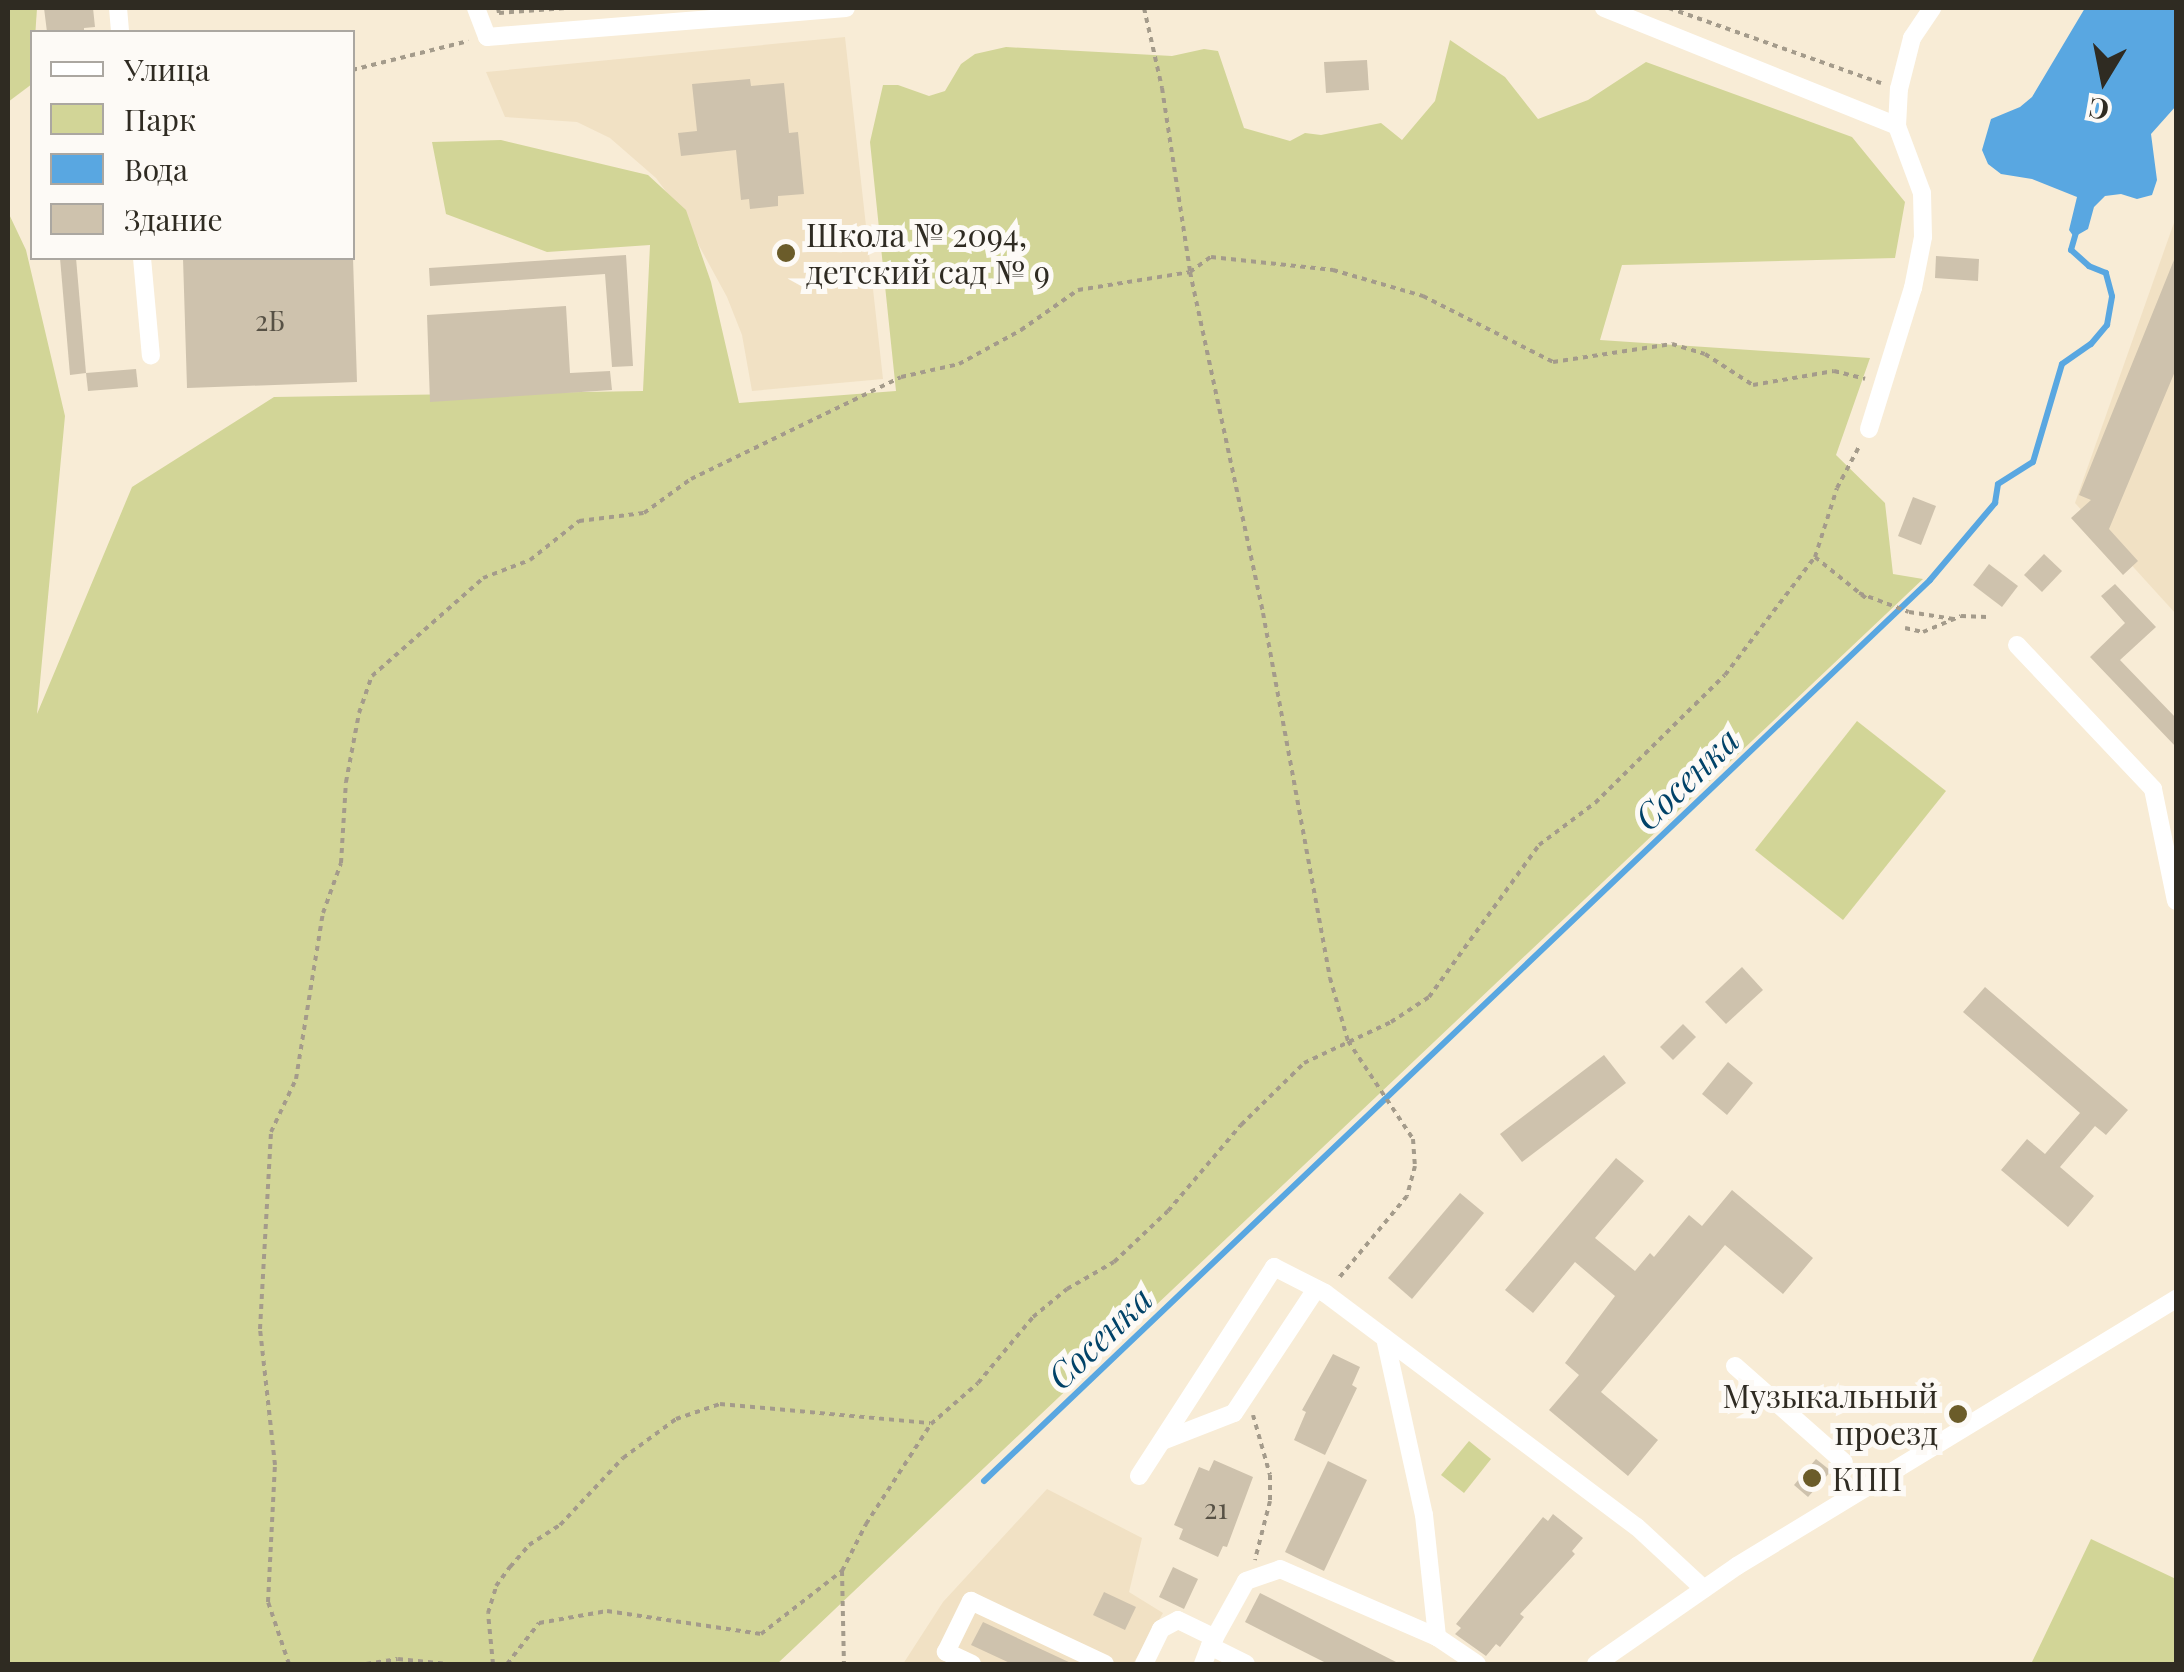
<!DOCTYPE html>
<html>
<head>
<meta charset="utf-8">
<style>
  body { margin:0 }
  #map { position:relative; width:2184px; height:1672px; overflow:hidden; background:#f8ecd6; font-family:"Playfair Display",serif }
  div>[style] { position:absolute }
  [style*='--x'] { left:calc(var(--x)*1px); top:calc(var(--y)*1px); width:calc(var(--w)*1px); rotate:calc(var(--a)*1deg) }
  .built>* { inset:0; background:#f1e1c4 }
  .green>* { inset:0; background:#d2d597 }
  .water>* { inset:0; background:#59a7e1 }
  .stream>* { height:6px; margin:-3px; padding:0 3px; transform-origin:3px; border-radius:3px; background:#59a7e1 }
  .building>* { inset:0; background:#cec2ad }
  .path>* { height:4px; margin-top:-2px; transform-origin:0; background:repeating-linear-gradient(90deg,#a49b8b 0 5px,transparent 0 10px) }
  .minor>* { height:18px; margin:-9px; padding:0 9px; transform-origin:9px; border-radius:9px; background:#fff }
  .dots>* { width:28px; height:28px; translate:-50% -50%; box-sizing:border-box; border:5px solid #fdfaf6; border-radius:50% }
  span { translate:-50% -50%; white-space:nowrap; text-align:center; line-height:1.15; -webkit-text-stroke:10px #fdfaf6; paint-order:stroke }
  .number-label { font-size:28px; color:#575145 }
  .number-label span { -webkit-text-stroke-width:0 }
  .poi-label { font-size:32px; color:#2f2b22 }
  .left { translate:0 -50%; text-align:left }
  .right { translate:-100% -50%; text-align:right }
  .water-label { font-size:35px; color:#014268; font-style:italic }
  .frame { position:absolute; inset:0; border:10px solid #2f2b22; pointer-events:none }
  .legend { position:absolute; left:30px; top:30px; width:325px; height:230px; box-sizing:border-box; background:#fdfaf6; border:2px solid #aba7a1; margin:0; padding:12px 18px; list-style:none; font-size:30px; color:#2f2b22 }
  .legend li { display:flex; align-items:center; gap:20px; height:50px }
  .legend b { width:50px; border:2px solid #aba7a1 }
  .north { position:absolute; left:2054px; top:30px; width:100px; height:100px; -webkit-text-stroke:8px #fdfaf6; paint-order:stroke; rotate:190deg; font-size:28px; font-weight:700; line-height:40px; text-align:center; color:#2f2b22 }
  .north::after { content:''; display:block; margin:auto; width:35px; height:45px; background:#2f2b22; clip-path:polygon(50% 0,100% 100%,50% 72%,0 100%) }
</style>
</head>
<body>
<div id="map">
  <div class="built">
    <i style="clip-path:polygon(845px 37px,883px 379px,752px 391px,742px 335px,727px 297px,679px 209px,656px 178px,610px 138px,577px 122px,505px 117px,486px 72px)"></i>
    <i style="clip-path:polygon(2176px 217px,2176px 614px,2075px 503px)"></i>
    <i style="clip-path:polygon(1047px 1489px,1142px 1538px,1129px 1592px,1163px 1613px,1133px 1664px,903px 1664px,943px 1602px)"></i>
  </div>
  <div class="green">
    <i style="clip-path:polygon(8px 8px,37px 8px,32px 84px,8px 102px)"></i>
    <i style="clip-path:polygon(1450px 40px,1505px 77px,1538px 119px,1588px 100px,1646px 62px,1852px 137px,1905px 202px,1895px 258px,1622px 265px,1600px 340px,1870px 358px,1836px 455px,1885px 503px,1893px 574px,1923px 579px,777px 1664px,8px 1664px,8px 212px,26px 250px,65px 416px,37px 714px,132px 487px,274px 397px,643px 391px,650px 245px,547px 252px,446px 214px,432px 142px,501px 140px,648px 175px,686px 210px,711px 282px,739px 403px,896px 391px,870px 142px,883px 85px,898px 85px,929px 96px,945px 91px,961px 64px,975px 54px,1006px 47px,1172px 56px,1204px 49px,1218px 51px,1244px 128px,1290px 141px,1305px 133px,1321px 135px,1381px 123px,1402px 140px,1435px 101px)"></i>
    <i style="clip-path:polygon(1857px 721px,1946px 791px,1843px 920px,1755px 850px)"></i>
    <i style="clip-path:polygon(1469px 1441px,1491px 1459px,1464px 1493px,1441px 1475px)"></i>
    <i style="clip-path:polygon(2091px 1539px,2176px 1579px,2176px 1664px,2031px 1664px)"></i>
  </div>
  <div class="water">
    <i style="clip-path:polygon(2085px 8px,2176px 8px,2176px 106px,2151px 134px,2157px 180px,2152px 195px,2137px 199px,2121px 194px,2105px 196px,2094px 207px,2088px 229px,2074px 237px,2069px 230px,2077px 197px,2032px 179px,2001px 174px,1988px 164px,1982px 150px,1991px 119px,2020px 107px,2032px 97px)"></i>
  </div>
  <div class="stream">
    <i style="--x:984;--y:1481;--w:1306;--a:-43.6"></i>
    <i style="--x:1930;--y:580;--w:101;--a:-49.8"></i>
    <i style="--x:1995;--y:503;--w:19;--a:-81"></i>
    <i style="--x:1998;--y:484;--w:41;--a:-32.2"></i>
    <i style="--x:2033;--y:462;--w:102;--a:-73.5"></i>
    <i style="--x:2062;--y:364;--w:35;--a:-35"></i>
    <i style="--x:2091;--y:344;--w:25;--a:-50"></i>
    <i style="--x:2107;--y:325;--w:29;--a:-80"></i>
    <i style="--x:2112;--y:296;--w:24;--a:-105"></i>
    <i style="--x:2106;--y:273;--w:18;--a:-158"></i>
    <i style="--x:2089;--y:266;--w:24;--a:-138"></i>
    <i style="--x:2071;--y:250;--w:19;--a:-74"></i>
  </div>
  <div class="building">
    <i style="clip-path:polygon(44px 8px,93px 8px,95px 27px,84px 28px,84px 32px,47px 32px)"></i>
    <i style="clip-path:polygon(1367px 60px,1369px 90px,1326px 93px,1324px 62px)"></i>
    <i style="clip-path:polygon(750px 79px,751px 86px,784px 83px,789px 133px,798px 132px,804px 194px,778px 196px,778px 206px,750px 209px,749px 199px,741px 200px,736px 150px,681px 156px,678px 133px,697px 131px,692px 84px)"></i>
    <i style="clip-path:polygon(626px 255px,633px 366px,612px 367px,605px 274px,430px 286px,429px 268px)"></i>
    <i style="clip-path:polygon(2176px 255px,2176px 369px,2109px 529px,2138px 561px,2123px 575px,2071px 518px,2091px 500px,2079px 495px)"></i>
    <i style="clip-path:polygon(1936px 256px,1979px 259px,1978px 281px,1935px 278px)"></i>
    <i style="clip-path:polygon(60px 258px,76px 258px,86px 373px,70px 375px)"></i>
    <i style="clip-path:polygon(183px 258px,353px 258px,357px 382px,187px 388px)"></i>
    <i style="clip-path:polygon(566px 306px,570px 373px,610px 371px,612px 390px,430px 402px,427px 315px)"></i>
    <i style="clip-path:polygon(136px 369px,138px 387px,88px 391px,86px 373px)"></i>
    <i style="clip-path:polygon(1913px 497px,1936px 506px,1921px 545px,1898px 536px)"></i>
    <i style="clip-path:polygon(2044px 554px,2062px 571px,2042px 592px,2024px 575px)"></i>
    <i style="clip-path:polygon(1989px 564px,2018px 586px,2002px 607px,1973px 585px)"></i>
    <i style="clip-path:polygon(2115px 584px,2156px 627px,2120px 660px,2176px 718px,2176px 747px,2090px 657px,2125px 623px,2101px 596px)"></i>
    <i style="clip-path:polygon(1742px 967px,1763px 990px,1726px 1024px,1705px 1002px)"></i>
    <i style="clip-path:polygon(1985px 987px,2128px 1110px,2106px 1135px,2095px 1126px,2060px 1167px,2094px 1196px,2068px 1227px,2001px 1170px,2027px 1139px,2045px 1154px,2080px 1113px,1963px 1012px)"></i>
    <i style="clip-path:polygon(1683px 1024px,1696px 1037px,1673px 1060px,1660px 1047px)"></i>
    <i style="clip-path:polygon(1604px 1055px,1626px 1083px,1522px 1162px,1500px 1134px)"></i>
    <i style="clip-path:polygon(1728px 1062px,1753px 1083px,1727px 1115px,1702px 1094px)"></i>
    <i style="clip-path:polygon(1616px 1158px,1644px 1181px,1595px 1238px,1635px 1271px,1650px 1253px,1654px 1257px,1689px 1215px,1702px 1226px,1732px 1190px,1813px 1258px,1783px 1294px,1725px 1245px,1601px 1392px,1658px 1440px,1628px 1476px,1549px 1410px,1579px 1375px,1565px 1363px,1615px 1296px,1575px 1262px,1533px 1313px,1505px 1290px)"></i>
    <i style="clip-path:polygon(1460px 1193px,1484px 1213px,1412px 1299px,1388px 1278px)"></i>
    <i style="clip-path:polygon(1333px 1354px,1360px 1367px,1352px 1385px,1357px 1388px,1325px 1455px,1294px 1440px,1306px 1412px,1302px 1410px)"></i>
    <i style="clip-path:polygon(1816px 1459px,1831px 1471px,1808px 1497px,1794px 1485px)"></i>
    <i style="clip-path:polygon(1214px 1460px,1253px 1477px,1227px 1547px,1223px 1546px,1218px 1557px,1179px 1539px,1183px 1529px,1174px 1525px,1199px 1467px,1209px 1471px)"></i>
    <i style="clip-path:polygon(1328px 1461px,1367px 1480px,1324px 1571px,1285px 1552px)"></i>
    <i style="clip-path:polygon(1553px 1514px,1583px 1538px,1572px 1551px,1575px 1554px,1520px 1614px,1524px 1617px,1500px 1647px,1496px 1644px,1486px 1656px,1455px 1634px,1461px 1628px,1456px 1624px,1543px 1517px,1548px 1521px)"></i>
    <i style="clip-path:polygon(1173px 1567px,1198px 1579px,1184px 1609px,1159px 1597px)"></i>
    <i style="clip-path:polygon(1104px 1592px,1136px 1607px,1125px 1630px,1093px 1615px)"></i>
    <i style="clip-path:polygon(1260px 1593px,1400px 1664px,1328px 1664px,1245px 1622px)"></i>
    <i style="clip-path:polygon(983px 1622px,1073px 1664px,1012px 1664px,971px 1645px)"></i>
  </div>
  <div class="path">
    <i style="--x:498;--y:8;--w:5;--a:79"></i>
    <i style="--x:499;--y:13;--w:68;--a:-4.2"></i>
    <i style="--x:1144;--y:8;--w:82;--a:77.3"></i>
    <i style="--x:1162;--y:88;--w:186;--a:81.3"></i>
    <i style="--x:1190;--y:272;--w:349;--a:77.9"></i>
    <i style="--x:1263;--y:613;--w:371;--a:79.6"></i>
    <i style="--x:1330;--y:978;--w:66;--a:74.1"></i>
    <i style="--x:1348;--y:1041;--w:118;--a:56.4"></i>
    <i style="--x:1413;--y:1139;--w:27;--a:86"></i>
    <i style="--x:1415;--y:1166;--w:31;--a:105"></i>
    <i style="--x:1407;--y:1196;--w:108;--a:129.7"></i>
    <i style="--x:1669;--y:8;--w:225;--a:19.5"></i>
    <i style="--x:352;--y:70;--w:120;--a:-14"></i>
    <i style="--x:1815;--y:557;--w:67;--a:38.9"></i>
    <i style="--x:1859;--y:593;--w:53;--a:20.8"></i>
    <i style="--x:1909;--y:612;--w:45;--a:9"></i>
    <i style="--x:1905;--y:628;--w:18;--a:13"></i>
    <i style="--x:1923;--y:632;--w:41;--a:-22.8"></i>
    <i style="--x:1961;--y:616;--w:26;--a:2"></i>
    <i style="--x:1253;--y:1415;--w:62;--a:74.2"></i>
    <i style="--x:1270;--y:1475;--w:26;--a:90"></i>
    <i style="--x:1270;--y:1501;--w:61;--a:104.3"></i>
    <i style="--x:842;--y:1571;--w:93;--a:88.8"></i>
    <i style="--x:289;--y:1664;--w:65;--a:-108.7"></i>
    <i style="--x:268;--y:1602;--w:137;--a:-87.1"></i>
    <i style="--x:275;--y:1465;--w:137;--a:-96.3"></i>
    <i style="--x:260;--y:1329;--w:197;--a:-86.8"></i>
    <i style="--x:271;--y:1132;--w:59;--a:-64.7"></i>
    <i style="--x:296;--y:1079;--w:168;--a:-80.8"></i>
    <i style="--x:323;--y:913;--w:53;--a:-70.2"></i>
    <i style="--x:341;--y:863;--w:81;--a:-86.5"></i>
    <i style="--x:346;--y:782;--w:70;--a:-79.3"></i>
    <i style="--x:359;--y:713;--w:39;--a:-71"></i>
    <i style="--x:372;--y:676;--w:148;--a:-41.4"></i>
    <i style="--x:483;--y:578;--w:50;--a:-21"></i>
    <i style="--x:530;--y:560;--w:63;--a:-38.5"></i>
    <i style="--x:579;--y:521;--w:65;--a:-7"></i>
    <i style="--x:644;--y:513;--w:58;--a:-35.9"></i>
    <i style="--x:691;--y:479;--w:233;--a:-25.9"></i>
    <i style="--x:901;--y:377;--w:59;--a:-12.6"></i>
    <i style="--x:959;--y:364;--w:71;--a:-28.7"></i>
    <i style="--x:1021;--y:330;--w:70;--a:-35.1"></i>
    <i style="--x:1078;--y:290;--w:113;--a:-9.1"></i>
    <i style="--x:1190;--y:272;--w:26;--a:-36"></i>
    <i style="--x:1211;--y:257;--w:123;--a:6.1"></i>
    <i style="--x:1333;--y:270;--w:94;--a:16.1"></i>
    <i style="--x:1423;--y:296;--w:146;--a:26.9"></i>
    <i style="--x:1553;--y:362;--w:120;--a:-8.6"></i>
    <i style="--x:1672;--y:344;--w:34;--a:17"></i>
    <i style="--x:1705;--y:354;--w:57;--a:32.9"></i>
    <i style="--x:1753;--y:385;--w:82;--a:-9.8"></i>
    <i style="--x:1834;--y:371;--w:32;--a:14"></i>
    <i style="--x:366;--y:1664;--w:32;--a:-9"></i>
    <i style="--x:398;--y:1659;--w:50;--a:5.7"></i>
    <i style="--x:493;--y:1664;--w:51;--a:-95.6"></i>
    <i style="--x:488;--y:1613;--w:28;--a:-73"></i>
    <i style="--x:496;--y:1586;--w:24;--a:-54"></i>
    <i style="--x:510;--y:1567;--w:29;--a:-49"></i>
    <i style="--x:529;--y:1545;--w:37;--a:-33"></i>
    <i style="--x:560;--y:1525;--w:92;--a:-46.8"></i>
    <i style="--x:623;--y:1458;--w:66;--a:-36.3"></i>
    <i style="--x:676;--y:1419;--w:46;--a:-18.8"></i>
    <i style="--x:720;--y:1404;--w:211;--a:5.2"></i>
    <i style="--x:507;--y:1664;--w:52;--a:-52"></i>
    <i style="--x:539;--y:1623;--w:69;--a:-10"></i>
    <i style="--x:607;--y:1611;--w:156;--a:8.5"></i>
    <i style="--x:761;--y:1634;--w:103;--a:-37.9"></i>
    <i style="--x:842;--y:1571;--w:53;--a:-62.9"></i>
    <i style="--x:866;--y:1524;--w:119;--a:-57"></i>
    <i style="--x:931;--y:1424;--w:62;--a:-41.1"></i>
    <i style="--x:978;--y:1383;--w:86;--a:-50.2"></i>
    <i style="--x:1033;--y:1317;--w:44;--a:-39.5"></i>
    <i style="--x:1067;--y:1289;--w:54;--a:-29.9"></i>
    <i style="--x:1114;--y:1262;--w:74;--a:-43.4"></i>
    <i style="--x:1168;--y:1211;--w:113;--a:-49.7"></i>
    <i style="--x:1241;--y:1125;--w:88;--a:-44.5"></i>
    <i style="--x:1304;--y:1063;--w:96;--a:-25.2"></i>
    <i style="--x:1391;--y:1022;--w:45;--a:-33.3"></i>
    <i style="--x:1429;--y:997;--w:188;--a:-54.1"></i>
    <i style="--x:1539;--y:845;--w:70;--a:-36.9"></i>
    <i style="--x:1595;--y:803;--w:182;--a:-44.6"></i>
    <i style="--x:1725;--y:675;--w:148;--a:-52.7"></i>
    <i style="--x:1815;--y:557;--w:72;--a:-72.3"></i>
    <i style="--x:1837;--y:488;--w:49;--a:-61.9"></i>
  </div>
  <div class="minor">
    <i style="--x:118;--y:8;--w:24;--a:85"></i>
    <i style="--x:476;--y:8;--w:31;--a:69"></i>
    <i style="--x:487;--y:37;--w:360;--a:-4.6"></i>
    <i style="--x:1604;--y:8;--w:316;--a:21.9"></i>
    <i style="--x:142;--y:258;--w:98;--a:84.8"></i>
    <i style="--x:1869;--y:429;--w:148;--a:-72.7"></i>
    <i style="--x:1913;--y:288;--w:52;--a:-78.9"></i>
    <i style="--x:1923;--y:237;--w:44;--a:-91.3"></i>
    <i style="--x:1922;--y:193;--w:72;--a:-110.5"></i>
    <i style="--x:1897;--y:126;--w:37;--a:-87"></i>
    <i style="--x:1899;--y:89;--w:53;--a:-75.7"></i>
    <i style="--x:1912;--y:38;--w:36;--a:-56"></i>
    <i style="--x:2017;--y:645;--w:198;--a:46.6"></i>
    <i style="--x:2153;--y:789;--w:114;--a:78.4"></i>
    <i style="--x:1385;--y:1338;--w:315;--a:36.9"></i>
    <i style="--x:1637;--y:1527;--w:91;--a:42.8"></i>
    <i style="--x:1735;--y:1366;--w:145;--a:41.4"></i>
    <i style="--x:1162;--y:1441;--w:77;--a:-21.3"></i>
    <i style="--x:1234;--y:1413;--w:149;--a:-56.5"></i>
    <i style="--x:1139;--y:1476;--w:249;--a:-57.1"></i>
    <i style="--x:1274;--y:1267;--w:57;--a:27"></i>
    <i style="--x:1325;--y:1293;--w:75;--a:36.9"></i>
    <i style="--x:1385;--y:1338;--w:181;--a:77.6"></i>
    <i style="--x:1424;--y:1515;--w:123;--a:83.9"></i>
    <i style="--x:1210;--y:1646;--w:74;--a:-61"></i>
    <i style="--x:1246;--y:1581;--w:36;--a:-19"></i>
    <i style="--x:1280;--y:1569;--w:171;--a:23.4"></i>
    <i style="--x:1437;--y:1637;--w:48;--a:34"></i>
    <i style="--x:972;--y:1664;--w:29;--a:-155"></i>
    <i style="--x:946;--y:1652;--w:57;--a:-63.9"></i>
    <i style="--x:971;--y:1601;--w:148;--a:25.2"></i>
    <i style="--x:1144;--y:1664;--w:39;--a:-64"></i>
    <i style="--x:1161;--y:1629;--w:19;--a:-28"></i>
    <i style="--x:1178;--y:1620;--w:41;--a:25.9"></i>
    <i style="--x:1203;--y:1664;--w:19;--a:-69"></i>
    <i style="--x:1210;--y:1646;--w:40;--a:26.6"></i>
    <i style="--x:1596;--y:1664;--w:172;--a:-34.8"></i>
    <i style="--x:1737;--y:1566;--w:514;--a:-31.31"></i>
  </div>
  <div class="dots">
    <i style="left:786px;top:253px;background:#6b5c2a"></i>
    <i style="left:1958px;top:1414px;background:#6b5c2a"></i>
    <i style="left:1812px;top:1478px;background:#6b5c2a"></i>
  </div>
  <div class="number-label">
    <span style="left:270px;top:320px">2Б</span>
    <span style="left:1216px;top:1508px">21</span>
  </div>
  <div class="poi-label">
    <span class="left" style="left:806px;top:253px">Школа № 2094,<br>детский сад № 9</span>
    <span class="right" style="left:1938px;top:1414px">Музыкальный<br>проезд</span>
    <span class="left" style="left:1832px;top:1478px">КПП</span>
  </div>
  <div class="water-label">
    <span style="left:1686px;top:778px;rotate:-44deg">Сосенка</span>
    <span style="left:1099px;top:1337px;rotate:-44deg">Сосенка</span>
  </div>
  <div class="frame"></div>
  <ul class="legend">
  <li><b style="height:12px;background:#fff"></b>Улица</li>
  <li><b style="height:28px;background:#d2d597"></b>Парк</li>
  <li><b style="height:28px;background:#59a7e1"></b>Вода</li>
  <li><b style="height:28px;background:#cec2ad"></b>Здание</li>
  </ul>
  <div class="north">С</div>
</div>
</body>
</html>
